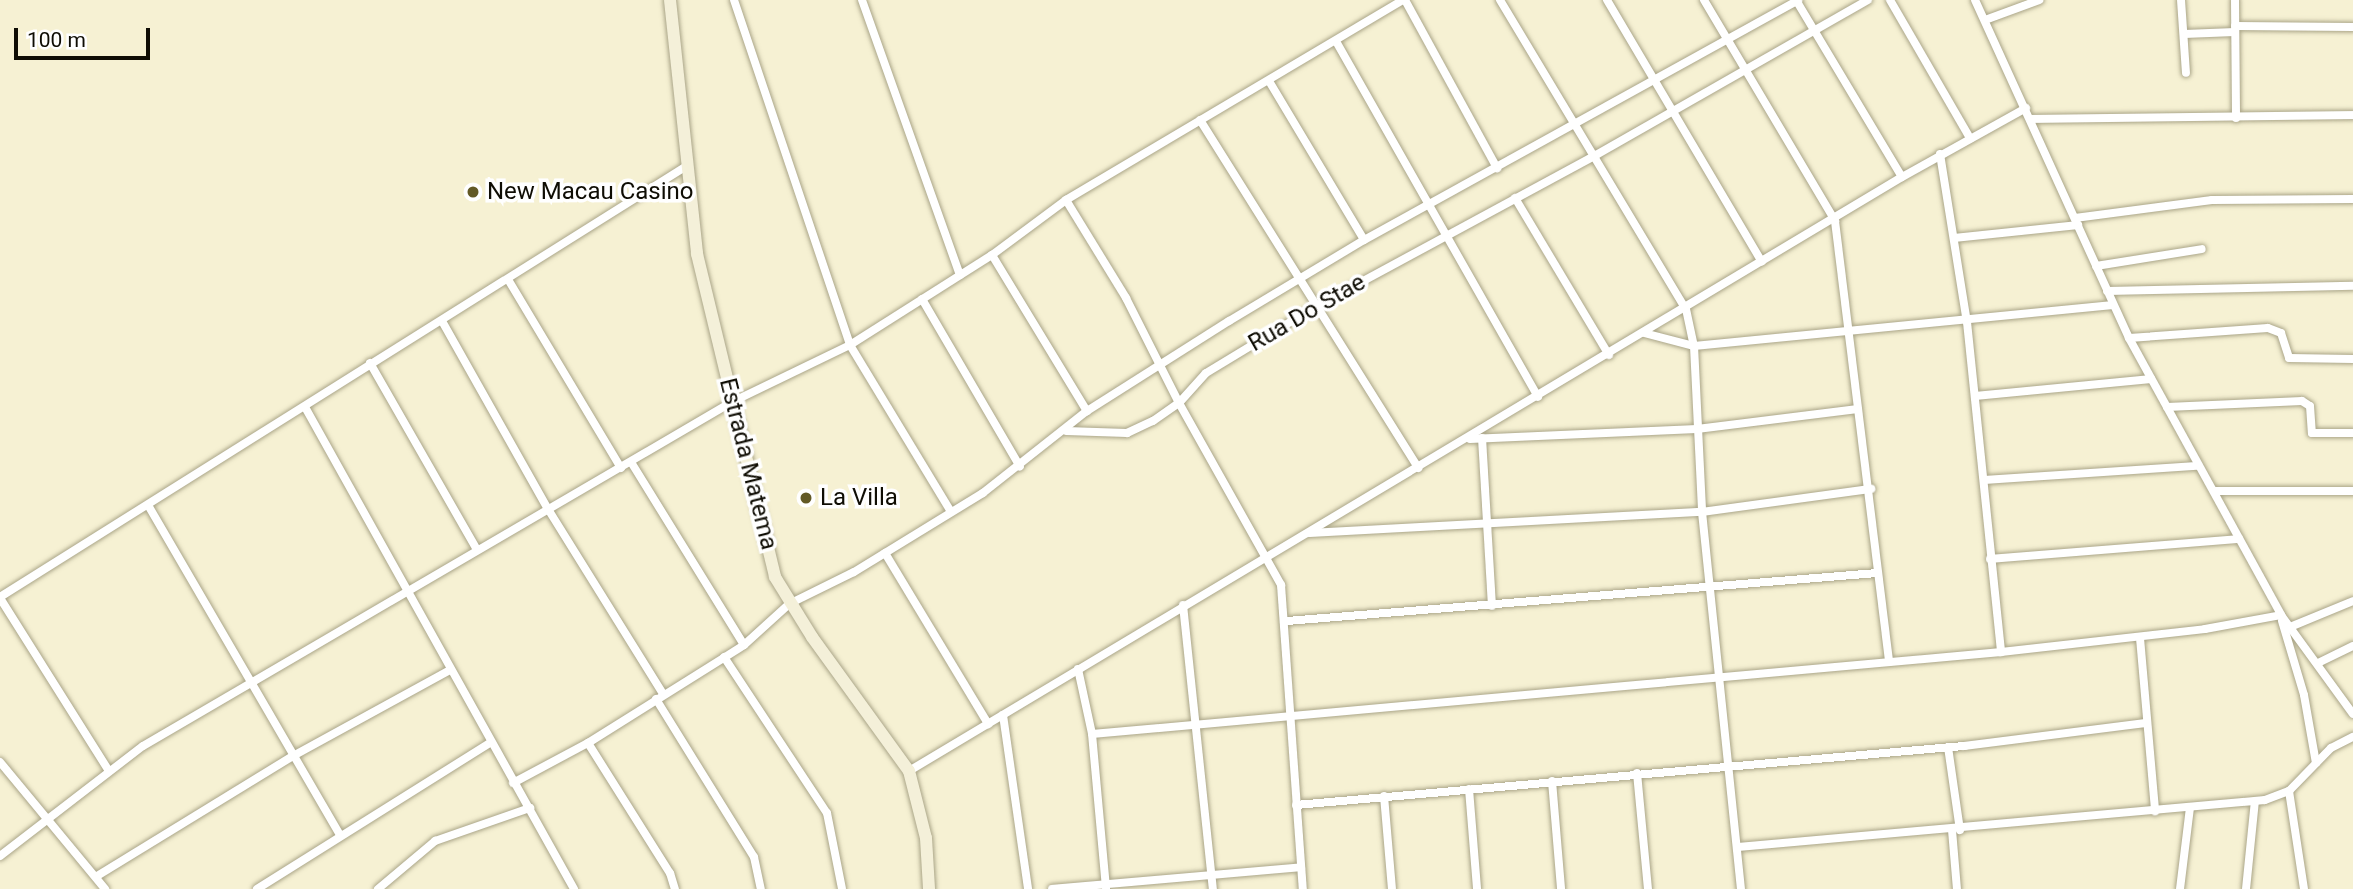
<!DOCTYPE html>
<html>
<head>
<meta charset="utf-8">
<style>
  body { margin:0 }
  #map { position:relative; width:2353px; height:889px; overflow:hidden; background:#f6f1d3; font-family:Roboto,sans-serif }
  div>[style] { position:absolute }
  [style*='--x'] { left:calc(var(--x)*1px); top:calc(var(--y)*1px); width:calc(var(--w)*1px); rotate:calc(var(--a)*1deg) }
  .roads { filter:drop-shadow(0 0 2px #aaa588) drop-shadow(0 0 2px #aaa588) }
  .street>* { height:8px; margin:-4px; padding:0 4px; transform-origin:4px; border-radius:4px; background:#fff }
  .secondary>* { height:12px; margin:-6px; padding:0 6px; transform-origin:6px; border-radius:6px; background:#f4f0d9 }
  .dots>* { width:19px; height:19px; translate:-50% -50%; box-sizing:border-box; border:4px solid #fff; border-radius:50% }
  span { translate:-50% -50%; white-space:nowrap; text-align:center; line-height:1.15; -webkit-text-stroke:7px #fff; paint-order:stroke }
  .poi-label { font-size:24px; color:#0f0d04 }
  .left { translate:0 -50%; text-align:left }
  .street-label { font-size:24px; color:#0f0d04 }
  .scale { position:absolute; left:14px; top:28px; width:136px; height:32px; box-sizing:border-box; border:4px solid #0f0d04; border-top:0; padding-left:9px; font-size:21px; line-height:24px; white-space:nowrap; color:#0f0d04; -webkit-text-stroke:5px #fff; paint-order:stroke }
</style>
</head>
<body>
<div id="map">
  <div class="roads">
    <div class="street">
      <i style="--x:734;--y:0;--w:364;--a:71.4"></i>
      <i style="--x:850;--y:345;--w:195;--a:58.8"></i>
      <i style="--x:862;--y:0;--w:292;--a:70.4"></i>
      <i style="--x:1405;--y:0;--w:192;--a:61.3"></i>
      <i style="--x:1500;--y:0;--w:361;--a:59"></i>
      <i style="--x:1686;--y:309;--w:38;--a:78"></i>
      <i style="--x:1694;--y:346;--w:166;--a:87.2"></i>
      <i style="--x:1702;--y:512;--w:379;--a:84.1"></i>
      <i style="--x:1607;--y:0;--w:304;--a:59.4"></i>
      <i style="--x:1704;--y:0;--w:257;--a:59.3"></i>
      <i style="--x:1835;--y:221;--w:444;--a:83"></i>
      <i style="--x:1796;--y:0;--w:206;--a:59.1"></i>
      <i style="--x:1890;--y:0;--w:160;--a:59.9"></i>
      <i style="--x:1975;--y:0;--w:371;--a:65.5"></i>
      <i style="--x:2129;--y:338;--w:316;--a:61.2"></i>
      <i style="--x:2281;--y:615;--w:122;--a:54"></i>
      <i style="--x:2181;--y:0;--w:73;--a:86.1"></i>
      <i style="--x:2235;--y:0;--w:118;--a:89.5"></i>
      <i style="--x:1985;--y:20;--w:58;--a:-20.3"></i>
      <i style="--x:2235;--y:26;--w:118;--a:0.5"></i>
      <i style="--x:2184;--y:34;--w:51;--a:-2.2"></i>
      <i style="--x:1337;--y:43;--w:407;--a:60.4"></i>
      <i style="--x:1269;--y:81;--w:185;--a:59.1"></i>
      <i style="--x:2031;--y:119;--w:322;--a:-0.7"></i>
      <i style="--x:1200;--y:120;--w:411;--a:57.9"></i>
      <i style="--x:1940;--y:154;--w:170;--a:80.9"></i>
      <i style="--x:1967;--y:322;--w:332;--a:84.1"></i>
      <i style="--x:1515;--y:198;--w:183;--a:59.1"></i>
      <i style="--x:1066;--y:200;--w:115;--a:58.5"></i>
      <i style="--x:1126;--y:298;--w:118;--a:63.2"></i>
      <i style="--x:1179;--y:403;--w:209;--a:60.7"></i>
      <i style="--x:1281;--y:585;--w:305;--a:85.9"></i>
      <i style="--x:2075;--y:218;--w:138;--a:-7.5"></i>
      <i style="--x:2212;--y:200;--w:141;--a:-0.4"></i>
      <i style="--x:1954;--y:238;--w:125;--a:-6"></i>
      <i style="--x:992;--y:255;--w:183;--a:58.7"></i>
      <i style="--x:2096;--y:266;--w:107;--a:-9.1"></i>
      <i style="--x:509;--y:281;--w:218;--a:59.1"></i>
      <i style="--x:2107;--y:291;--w:246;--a:-1.2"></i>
      <i style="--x:922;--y:299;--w:194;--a:59.7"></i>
      <i style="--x:442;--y:321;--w:216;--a:60.6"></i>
      <i style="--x:548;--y:509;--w:218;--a:58.1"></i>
      <i style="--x:1644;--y:333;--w:52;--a:14.6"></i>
      <i style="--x:1694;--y:346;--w:421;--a:-5.6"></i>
      <i style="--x:2129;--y:338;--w:139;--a:-4.1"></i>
      <i style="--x:2268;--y:328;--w:14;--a:21"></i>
      <i style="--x:2281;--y:333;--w:26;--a:72"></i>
      <i style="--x:2289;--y:358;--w:64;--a:0.9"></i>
      <i style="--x:370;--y:363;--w:215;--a:60.2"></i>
      <i style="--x:1975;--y:396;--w:177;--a:-5.5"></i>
      <i style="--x:305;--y:407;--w:552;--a:60.83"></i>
      <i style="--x:2167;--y:407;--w:135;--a:-2.5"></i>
      <i style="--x:2302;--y:401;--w:9;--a:32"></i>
      <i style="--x:2310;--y:406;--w:27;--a:86"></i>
      <i style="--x:2312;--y:433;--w:41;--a:0"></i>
      <i style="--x:1066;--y:431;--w:61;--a:1.9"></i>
      <i style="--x:1127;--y:433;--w:29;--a:-25"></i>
      <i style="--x:1153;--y:421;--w:32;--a:-35"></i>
      <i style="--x:1179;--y:403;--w:40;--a:-48"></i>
      <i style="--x:1206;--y:373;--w:127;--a:-31.2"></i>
      <i style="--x:1315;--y:307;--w:319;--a:-28.4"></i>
      <i style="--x:1596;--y:155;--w:313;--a:-29.7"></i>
      <i style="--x:1482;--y:438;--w:168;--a:86.6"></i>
      <i style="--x:1470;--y:439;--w:227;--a:-2.5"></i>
      <i style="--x:1697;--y:429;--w:162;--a:-7.1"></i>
      <i style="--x:631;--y:462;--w:215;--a:58.3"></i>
      <i style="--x:1984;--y:480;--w:213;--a:-3.8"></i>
      <i style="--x:2214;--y:491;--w:139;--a:0"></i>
      <i style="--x:148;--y:505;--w:382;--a:59.8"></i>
      <i style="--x:1309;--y:533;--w:394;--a:-3.1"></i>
      <i style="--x:1702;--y:512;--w:171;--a:-7.8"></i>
      <i style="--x:885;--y:553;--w:200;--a:58.9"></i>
      <i style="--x:1990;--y:559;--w:250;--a:-4.6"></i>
      <i style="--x:0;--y:597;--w:809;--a:-32.12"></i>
      <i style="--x:0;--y:598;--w:204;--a:57.8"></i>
      <i style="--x:1183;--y:605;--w:286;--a:84"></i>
      <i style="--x:1287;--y:621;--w:592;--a:-4.65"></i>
      <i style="--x:2282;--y:621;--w:77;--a:73.4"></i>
      <i style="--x:2304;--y:695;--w:69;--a:80"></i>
      <i style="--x:2290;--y:627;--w:68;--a:-22.4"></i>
      <i style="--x:2140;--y:638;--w:174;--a:85"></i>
      <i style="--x:724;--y:657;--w:187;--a:56.6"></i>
      <i style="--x:827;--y:813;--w:77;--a:78.8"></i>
      <i style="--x:2318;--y:663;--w:39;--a:-26"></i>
      <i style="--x:1078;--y:669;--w:66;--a:77.8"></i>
      <i style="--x:1092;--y:734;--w:155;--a:84.8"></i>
      <i style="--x:656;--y:699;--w:186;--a:58.2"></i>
      <i style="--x:754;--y:857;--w:33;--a:78"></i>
      <i style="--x:1003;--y:715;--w:176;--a:81.8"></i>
      <i style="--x:1092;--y:734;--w:913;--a:-5.15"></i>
      <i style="--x:2001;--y:652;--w:205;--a:-6.4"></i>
      <i style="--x:2205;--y:629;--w:77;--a:-10.4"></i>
      <i style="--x:588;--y:743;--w:154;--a:57.8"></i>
      <i style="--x:670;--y:873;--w:17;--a:73"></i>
      <i style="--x:1948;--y:747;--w:84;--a:81.8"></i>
      <i style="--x:0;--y:762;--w:165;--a:50.4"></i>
      <i style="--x:909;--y:771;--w:1157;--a:-30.89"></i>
      <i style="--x:1902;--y:177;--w:142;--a:-29.1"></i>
      <i style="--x:1637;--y:773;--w:117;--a:84.6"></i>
      <i style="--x:1552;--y:781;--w:108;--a:85.2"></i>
      <i style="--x:513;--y:783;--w:85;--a:-28.1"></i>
      <i style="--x:588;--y:743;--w:184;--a:-32.1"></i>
      <i style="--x:744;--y:645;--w:61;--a:-42.3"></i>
      <i style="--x:789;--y:604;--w:72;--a:-26.2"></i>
      <i style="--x:854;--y:572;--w:151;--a:-31.5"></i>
      <i style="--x:983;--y:493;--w:132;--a:-38.3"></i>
      <i style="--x:1087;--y:411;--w:168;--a:-32.4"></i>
      <i style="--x:1229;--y:321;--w:157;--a:-31"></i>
      <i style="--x:1364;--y:240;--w:496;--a:-28.9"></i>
      <i style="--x:1469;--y:789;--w:100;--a:85.4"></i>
      <i style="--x:2289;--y:791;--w:99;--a:81.3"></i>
      <i style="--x:1384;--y:796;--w:93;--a:85.1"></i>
      <i style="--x:1296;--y:805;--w:671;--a:-5.05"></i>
      <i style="--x:1964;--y:746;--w:183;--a:-7.2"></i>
      <i style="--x:1952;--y:830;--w:59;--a:85.2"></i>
      <i style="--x:1738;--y:847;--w:529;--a:-5.1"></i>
      <i style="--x:2265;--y:800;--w:26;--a:-21"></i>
      <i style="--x:2289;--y:791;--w:60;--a:-45.7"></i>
      <i style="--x:2331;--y:748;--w:25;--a:-27"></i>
      <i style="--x:0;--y:856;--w:180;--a:-37.6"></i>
      <i style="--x:143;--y:746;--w:682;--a:-30.29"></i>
      <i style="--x:732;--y:402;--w:131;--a:-25.8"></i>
      <i style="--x:850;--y:345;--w:168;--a:-32.4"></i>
      <i style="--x:992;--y:255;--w:92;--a:-36.6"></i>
      <i style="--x:1066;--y:200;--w:392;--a:-30.7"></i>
      <i style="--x:97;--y:876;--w:230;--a:-31.5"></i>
      <i style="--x:293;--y:756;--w:179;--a:-28.7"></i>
      <i style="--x:257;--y:889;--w:275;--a:-32.1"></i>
      <i style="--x:378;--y:889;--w:75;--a:-40.1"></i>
      <i style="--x:435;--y:841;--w:101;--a:-19.2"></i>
      <i style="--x:1052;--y:889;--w:250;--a:-5"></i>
      <i style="--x:2180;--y:889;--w:82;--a:-83"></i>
      <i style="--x:2246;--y:889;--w:88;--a:-84.2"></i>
    </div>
    <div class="secondary">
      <i style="--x:670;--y:0;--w:255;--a:83.9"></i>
      <i style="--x:697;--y:254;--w:332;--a:76.4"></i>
      <i style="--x:775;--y:577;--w:70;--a:58.3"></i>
      <i style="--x:812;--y:637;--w:165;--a:54.1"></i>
      <i style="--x:909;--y:771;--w:69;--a:75.8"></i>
      <i style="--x:926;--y:838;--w:51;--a:86.6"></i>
    </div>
  </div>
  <div class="dots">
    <i style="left:473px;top:192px;background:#625925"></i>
    <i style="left:806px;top:498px;background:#625925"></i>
  </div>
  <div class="poi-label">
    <span class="left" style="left:487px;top:192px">New Macau Casino</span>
    <span class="left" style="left:820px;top:498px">La Villa</span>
  </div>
  <div class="street-label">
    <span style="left:1307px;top:313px;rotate:-30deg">Rua Do Stae</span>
    <span style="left:748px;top:464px;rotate:76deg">Estrada Matema</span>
  </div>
  <div class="scale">100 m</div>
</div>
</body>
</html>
